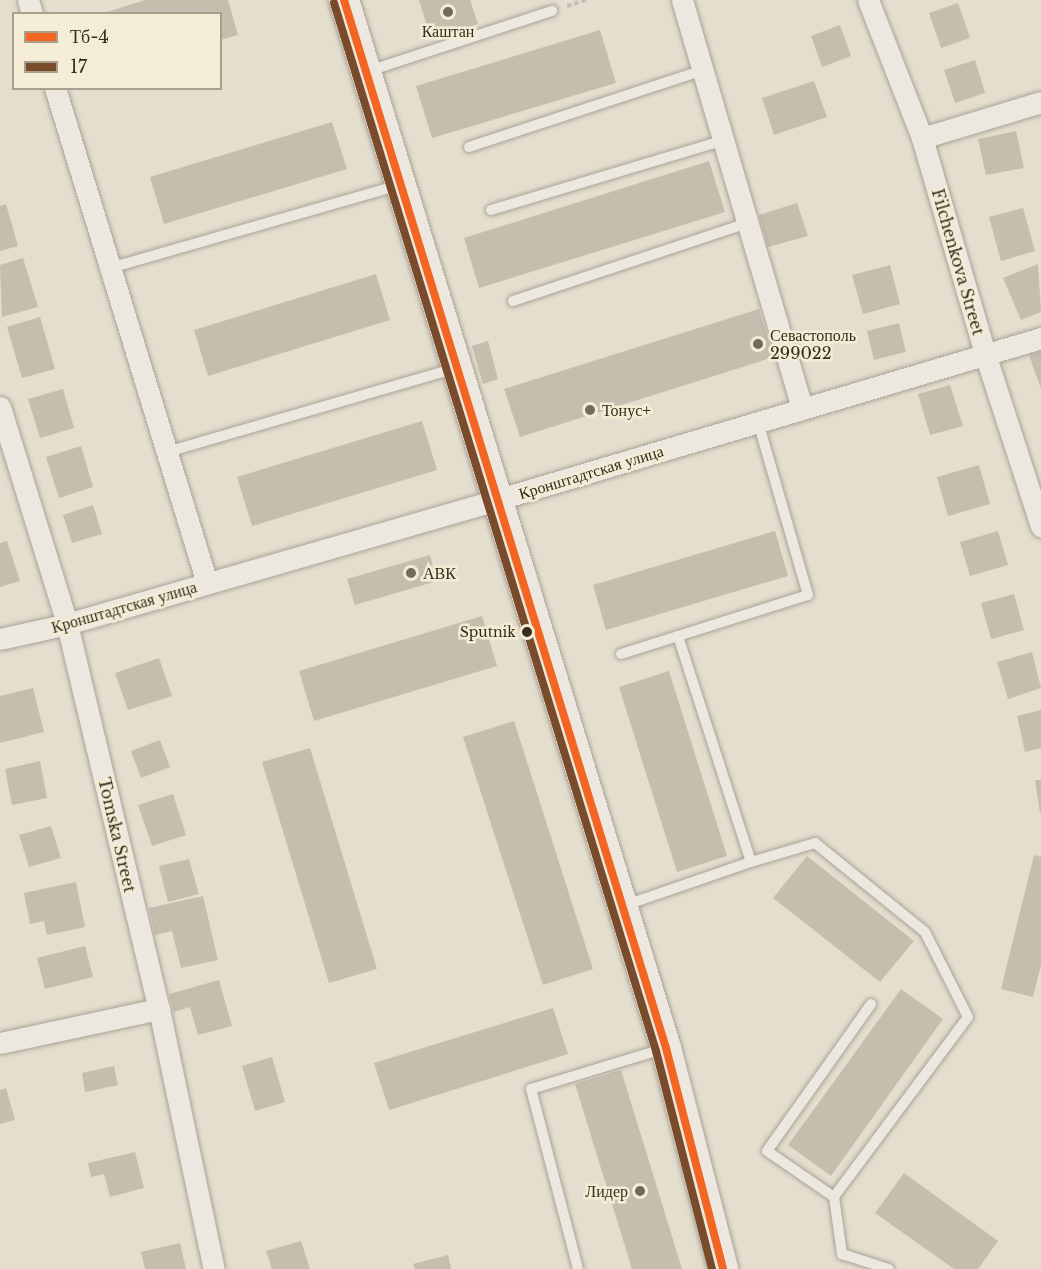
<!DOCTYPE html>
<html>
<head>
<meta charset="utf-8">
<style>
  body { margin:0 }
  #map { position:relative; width:1041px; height:1269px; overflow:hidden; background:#e4dece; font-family:"Libre Baskerville",serif }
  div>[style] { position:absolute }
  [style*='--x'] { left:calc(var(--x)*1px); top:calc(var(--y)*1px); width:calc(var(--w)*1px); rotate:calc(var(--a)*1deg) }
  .building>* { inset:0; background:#c7bdaf }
  .path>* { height:4px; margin-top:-2px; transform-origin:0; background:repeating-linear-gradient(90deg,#c5bfb6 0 4.5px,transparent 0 7.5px) }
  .roads { filter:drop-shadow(0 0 2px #a9a397) drop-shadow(0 0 2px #a9a397) }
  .service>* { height:10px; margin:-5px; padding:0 5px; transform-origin:5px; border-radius:5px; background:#ece8e0 }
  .minor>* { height:21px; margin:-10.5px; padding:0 10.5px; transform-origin:10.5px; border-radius:10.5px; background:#ece8e0 }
  .secondary>* { height:30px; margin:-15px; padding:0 15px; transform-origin:15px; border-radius:15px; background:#ece8e0 }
  .bus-1>* { height:8px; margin:-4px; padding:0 4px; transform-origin:4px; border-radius:4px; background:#f26522 }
  .bus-2>* { height:8px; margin:-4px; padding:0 4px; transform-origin:4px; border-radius:4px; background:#7a4b2a }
  .dots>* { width:16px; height:16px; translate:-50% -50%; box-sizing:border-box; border:3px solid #f4ecd5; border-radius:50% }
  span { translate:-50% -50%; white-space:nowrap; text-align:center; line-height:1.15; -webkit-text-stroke:5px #f4ecd5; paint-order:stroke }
  .bus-label { font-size:14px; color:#372c1f }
  .right { translate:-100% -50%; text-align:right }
  .poi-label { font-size:16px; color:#372c1f }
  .left { translate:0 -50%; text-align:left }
  .street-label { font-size:16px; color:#372c1f }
  .legend { position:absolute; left:12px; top:12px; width:210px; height:78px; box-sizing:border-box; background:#f4ecd5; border:2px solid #a89f8c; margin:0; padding:8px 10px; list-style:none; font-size:18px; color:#372c1f }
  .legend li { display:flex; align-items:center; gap:12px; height:30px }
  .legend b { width:30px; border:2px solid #a89f8c }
</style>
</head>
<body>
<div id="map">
  <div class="building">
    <i style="clip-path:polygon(145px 0,228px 0,238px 35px,220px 40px,220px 14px,101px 14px)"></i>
    <i style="clip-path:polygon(419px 0,470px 0,478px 24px,431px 39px)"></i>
    <i style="clip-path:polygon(958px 3px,970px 38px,941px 48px,929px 13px)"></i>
    <i style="clip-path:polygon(840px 25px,851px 56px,822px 67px,811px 36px)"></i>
    <i style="clip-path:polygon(600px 30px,616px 83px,432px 138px,416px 86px)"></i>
    <i style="clip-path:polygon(975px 60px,985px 93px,955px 103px,944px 70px)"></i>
    <i style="clip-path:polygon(814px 81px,827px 117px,774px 135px,762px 98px)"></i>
    <i style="clip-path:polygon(332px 122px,347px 169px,164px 224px,150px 177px)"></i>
    <i style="clip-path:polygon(1016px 131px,1024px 168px,986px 175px,978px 139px)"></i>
    <i style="clip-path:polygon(709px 161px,725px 212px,479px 288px,464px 238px)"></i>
    <i style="clip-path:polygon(797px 203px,808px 236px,768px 247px,759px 215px)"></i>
    <i style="clip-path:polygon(6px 204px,18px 246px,0 251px,0 206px)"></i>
    <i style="clip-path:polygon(1023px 208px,1035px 251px,1001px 261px,989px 217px)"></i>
    <i style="clip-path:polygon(23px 258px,38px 307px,2px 317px,0 265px)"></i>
    <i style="clip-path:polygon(1038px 264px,1041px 312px,1021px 320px,1003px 278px)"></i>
    <i style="clip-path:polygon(890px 265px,900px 304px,863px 314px,852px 275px)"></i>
    <i style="clip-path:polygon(376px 274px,390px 320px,208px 376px,194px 330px)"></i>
    <i style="clip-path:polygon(759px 309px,774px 357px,520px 437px,504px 389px)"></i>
    <i style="clip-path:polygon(40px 317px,55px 369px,22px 378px,7px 327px)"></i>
    <i style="clip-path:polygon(899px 323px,906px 352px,874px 360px,867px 331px)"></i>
    <i style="clip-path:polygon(488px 341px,498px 379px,483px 384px,472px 346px)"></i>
    <i style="clip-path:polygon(1041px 351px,1041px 389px,1029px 355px)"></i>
    <i style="clip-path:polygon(950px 385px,963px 426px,930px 435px,918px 394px)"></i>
    <i style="clip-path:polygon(63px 389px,74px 428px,40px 438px,28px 399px)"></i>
    <i style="clip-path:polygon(422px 421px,437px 470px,252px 526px,237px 477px)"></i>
    <i style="clip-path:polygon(81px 446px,93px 487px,59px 498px,46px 457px)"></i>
    <i style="clip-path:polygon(979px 465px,990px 504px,948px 516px,937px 477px)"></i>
    <i style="clip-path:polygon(93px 505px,102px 534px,72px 543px,63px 515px)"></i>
    <i style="clip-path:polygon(775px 531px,788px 576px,606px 630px,593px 585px)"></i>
    <i style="clip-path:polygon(998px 531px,1008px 565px,970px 576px,960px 542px)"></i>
    <i style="clip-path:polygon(7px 541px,20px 581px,0 587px,0 543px)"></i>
    <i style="clip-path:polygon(430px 555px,437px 581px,355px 605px,347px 579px)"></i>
    <i style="clip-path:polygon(1014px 594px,1024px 630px,991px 639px,981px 603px)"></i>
    <i style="clip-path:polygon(482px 616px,497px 666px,314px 721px,299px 671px)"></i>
    <i style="clip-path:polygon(1032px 652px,1041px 688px,1008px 699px,997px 662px)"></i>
    <i style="clip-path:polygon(159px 658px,172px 696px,128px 710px,115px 673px)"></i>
    <i style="clip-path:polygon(669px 671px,727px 856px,677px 872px,619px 687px)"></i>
    <i style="clip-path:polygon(33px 688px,44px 732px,0 743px,0 696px)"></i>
    <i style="clip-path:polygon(1041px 710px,1041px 748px,1025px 752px,1017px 716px)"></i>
    <i style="clip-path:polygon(514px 721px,593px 969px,543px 985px,463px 737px)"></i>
    <i style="clip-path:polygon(160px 740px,170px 767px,141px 778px,131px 751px)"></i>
    <i style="clip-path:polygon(310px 748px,377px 969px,329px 983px,262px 762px)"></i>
    <i style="clip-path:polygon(40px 761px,47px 798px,12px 805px,5px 769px)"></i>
    <i style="clip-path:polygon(1035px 780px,1041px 780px,1041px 813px,1040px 813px)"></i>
    <i style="clip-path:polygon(173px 794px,186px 835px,152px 846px,138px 805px)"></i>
    <i style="clip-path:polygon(51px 826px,61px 858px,29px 867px,19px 835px)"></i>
    <i style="clip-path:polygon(1034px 855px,1041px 857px,1041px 965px,1033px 997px,1001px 989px)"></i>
    <i style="clip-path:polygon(807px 856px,914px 941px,880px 982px,773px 898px)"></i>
    <i style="clip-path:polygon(189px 859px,199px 894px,168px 902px,159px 866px)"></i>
    <i style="clip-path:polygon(76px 882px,85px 927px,47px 935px,44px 921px,30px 924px,24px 893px)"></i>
    <i style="clip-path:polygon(203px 896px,218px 960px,181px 968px,172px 931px,155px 935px,149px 908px)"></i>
    <i style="clip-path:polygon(85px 946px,93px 977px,45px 989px,37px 958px)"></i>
    <i style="clip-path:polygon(219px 980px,232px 1026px,198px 1035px,190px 1007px,174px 1012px,169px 994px)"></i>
    <i style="clip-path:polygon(901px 989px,943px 1019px,831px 1176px,788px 1145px)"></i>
    <i style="clip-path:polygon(553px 1008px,568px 1054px,389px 1110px,374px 1063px)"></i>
    <i style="clip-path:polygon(272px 1057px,285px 1102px,255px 1111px,242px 1066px)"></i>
    <i style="clip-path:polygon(114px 1066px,118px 1085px,85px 1092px,82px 1073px)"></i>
    <i style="clip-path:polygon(621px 1070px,682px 1269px,632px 1269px,575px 1084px)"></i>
    <i style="clip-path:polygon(6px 1088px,15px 1120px,0 1124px,0 1090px)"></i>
    <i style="clip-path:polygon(135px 1152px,144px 1188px,110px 1197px,104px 1174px,91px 1177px,88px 1163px)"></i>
    <i style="clip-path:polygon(904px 1173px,998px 1241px,978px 1269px,954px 1269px,875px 1213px)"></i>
    <i style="clip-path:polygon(301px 1241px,310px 1269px,272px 1269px,266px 1251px)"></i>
    <i style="clip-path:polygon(180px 1243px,186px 1269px,145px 1269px,141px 1252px)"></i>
    <i style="clip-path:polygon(448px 1255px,451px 1269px,415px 1269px,413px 1264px)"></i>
  </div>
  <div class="path">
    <i style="--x:567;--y:6;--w:20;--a:-18"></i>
  </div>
  <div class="roads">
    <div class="service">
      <i style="--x:369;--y:71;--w:193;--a:-18.2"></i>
      <i style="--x:469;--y:147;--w:246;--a:-18.2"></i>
      <i style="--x:491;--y:210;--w:243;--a:-16.7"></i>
      <i style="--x:110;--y:268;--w:302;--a:-16"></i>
      <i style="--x:513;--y:301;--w:247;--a:-18.4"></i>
      <i style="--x:167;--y:452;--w:301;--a:-16.2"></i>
      <i style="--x:678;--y:636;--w:136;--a:-17.5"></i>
      <i style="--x:808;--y:595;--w:180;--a:-106.1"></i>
      <i style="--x:621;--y:654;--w:60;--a:-17.5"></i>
      <i style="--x:678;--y:636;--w:237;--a:72.1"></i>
      <i style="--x:751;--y:862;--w:67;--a:-16.5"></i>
      <i style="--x:815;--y:843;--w:141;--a:39"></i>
      <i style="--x:925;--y:932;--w:95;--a:63.2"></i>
      <i style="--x:968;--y:1017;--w:224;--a:126.7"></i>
      <i style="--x:834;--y:1197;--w:58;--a:82"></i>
      <i style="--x:842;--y:1254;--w:49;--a:17.7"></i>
      <i style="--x:623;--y:906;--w:135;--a:-19"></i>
      <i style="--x:834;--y:1197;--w:81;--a:-145.5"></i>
      <i style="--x:767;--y:1151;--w:180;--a:-54.7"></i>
      <i style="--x:578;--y:1269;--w:186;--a:-104.6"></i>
      <i style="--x:531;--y:1089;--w:141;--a:-16.9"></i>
    </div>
    <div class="minor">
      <i style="--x:28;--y:0;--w:15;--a:74"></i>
      <i style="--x:682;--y:0;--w:426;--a:73.6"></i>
      <i style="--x:868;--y:0;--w:148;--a:68.6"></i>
      <i style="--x:922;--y:138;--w:228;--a:73.7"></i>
      <i style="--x:986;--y:357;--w:178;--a:72"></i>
      <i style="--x:55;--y:88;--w:518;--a:72.93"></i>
      <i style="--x:922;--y:138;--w:124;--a:-16.8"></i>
      <i style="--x:0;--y:407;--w:227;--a:72.8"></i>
      <i style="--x:67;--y:624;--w:396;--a:76.6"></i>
      <i style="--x:159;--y:1009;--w:266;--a:78.1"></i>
      <i style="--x:0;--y:639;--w:69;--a:-12.6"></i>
      <i style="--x:67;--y:624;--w:447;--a:-16.1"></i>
      <i style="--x:496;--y:500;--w:569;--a:-16.55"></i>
      <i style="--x:0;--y:1043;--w:163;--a:-12.1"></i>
    </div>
    <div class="secondary">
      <i style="--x:344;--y:0;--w:1096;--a:72.92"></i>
      <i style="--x:666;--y:1048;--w:228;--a:75.5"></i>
    </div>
  </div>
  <div class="bus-1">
    <i style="--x:344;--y:0;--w:1096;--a:72.92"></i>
    <i style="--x:666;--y:1048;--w:228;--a:75.5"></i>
  </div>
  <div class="bus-2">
    <i style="--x:334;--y:3;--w:1096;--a:72.92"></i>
    <i style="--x:656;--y:1051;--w:225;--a:75.6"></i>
  </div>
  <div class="dots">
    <i style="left:448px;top:12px;background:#746a5c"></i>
    <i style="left:758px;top:344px;background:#746a5c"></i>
    <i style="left:590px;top:410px;background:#746a5c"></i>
    <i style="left:411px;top:573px;background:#746a5c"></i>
    <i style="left:527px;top:632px;background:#372c1f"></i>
    <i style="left:640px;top:1191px;background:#746a5c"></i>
  </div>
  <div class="bus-label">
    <span class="right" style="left:516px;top:632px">Sputnik</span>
  </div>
  <div class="poi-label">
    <span style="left:448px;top:31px">Каштан</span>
    <span class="left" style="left:770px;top:344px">Севастополь<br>299022</span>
    <span class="left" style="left:602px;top:410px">Тонус+</span>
    <span class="left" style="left:423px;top:573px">АВК</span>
    <span class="right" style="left:628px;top:1191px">Лидер</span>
  </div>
  <div class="street-label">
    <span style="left:958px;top:262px;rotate:74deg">Filchenkova Street</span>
    <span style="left:591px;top:472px;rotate:-17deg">Кронштадтская улица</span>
    <span style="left:124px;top:607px;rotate:-16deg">Кронштадтская улица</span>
    <span style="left:117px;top:835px;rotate:77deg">Tomska Street</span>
  </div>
  <ul class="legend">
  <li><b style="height:8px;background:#f26522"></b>Тб-4</li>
  <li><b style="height:8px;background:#7a4b2a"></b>17</li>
  </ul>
</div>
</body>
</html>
